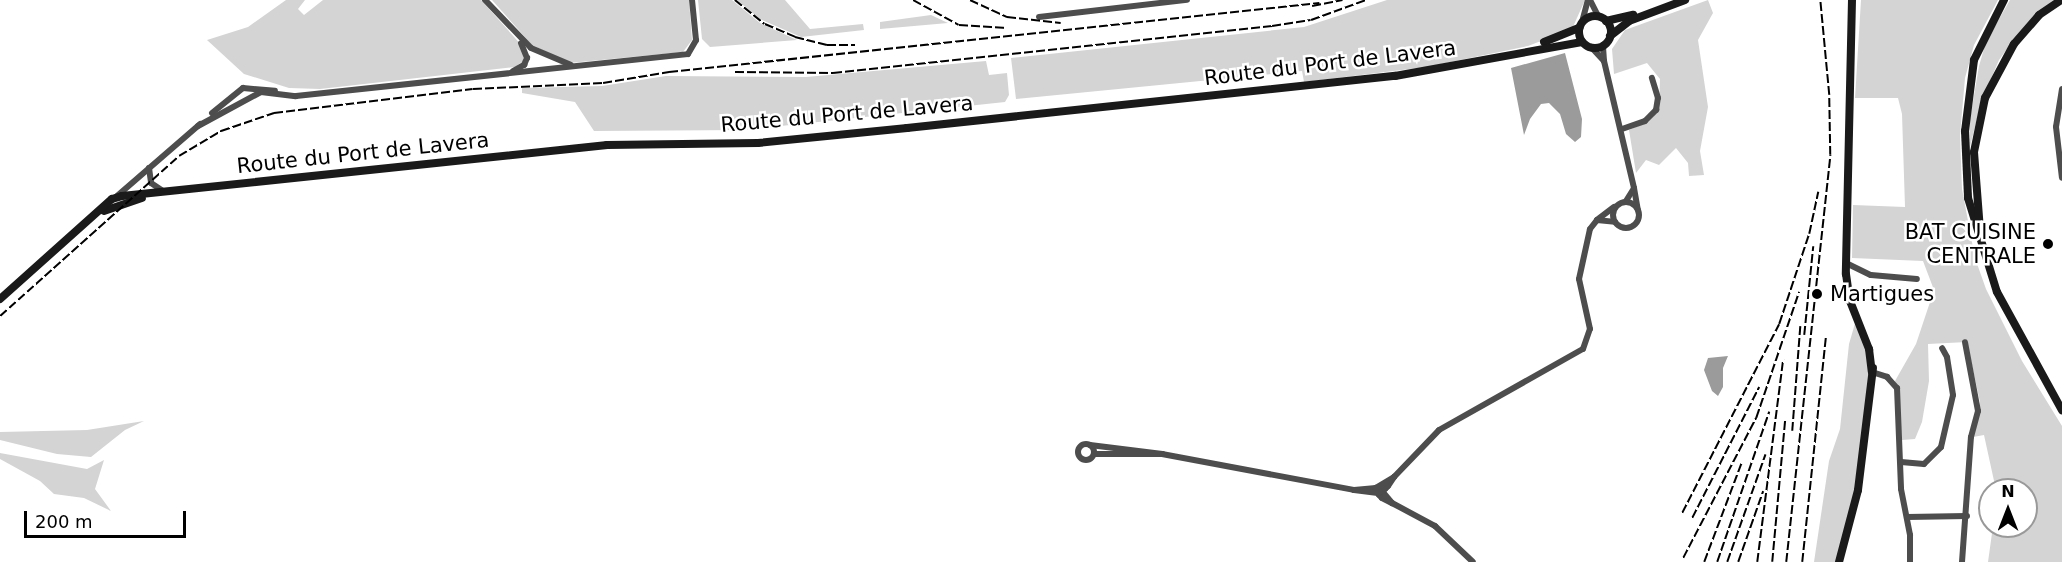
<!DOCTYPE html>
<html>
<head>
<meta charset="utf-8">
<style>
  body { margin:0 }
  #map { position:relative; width:2062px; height:562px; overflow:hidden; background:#fff; font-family:"DejaVu Sans",sans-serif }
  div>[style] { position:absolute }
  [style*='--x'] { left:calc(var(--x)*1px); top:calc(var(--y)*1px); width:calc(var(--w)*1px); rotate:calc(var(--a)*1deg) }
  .green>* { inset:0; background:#d4d4d4 }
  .water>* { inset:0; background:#9b9b9b }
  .street>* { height:6px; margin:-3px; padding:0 3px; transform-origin:3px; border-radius:3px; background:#4d4d4d }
  .street>.ring { margin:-3px; padding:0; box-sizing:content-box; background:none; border:6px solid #4d4d4d; border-radius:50% }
  .secondary>* { height:8px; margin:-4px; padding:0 4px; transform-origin:4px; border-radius:4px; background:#1a1a1a }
  .secondary>.ring { margin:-4px; padding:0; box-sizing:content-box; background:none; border:8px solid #1a1a1a; border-radius:50% }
  .rail>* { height:1.5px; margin-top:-0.75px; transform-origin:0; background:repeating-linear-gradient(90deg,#000 0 9px,transparent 0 12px) }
  .dots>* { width:16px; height:16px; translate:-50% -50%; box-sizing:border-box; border:3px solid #fff; border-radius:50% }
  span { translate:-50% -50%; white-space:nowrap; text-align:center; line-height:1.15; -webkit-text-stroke:5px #fff; paint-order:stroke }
  .street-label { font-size:21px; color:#000 }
  .poi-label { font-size:21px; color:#000 }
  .right { translate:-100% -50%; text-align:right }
  .left { translate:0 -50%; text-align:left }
  .north { position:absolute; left:1978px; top:478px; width:60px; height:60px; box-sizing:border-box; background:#fff; border:2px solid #999; border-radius:50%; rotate:0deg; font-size:16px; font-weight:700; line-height:24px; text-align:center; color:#000 }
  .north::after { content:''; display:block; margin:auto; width:21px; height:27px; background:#000; clip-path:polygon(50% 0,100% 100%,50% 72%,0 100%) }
  .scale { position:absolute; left:24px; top:511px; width:162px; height:27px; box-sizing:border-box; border:3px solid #000; border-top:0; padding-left:8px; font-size:18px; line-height:21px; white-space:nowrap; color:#000; -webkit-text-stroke:4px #fff; paint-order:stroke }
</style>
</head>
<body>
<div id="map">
  <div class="green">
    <i style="clip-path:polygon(286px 0,305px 0,298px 9px,304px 15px,323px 0,481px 0,524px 48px,523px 61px,515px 67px,320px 89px,289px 88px,244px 74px,207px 40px,248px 27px)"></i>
    <i style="clip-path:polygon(492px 0,689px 0,692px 40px,683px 52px,570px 63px,532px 45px)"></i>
    <i style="clip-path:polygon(698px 0,732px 0,760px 23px,797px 40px,710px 47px,702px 39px)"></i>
    <i style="clip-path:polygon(737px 0,785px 0,810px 29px,863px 24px,864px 30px,801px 37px,760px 19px)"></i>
    <i style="clip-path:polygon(1387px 0,1585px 0,1572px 29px,1528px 46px,1426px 67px,1304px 82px,1302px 71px,1016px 99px,1011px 58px,1304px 27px)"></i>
    <i style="clip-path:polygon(1708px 0,1713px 13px,1698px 40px,1708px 107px,1700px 151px,1704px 175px,1689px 176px,1688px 163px,1676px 148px,1659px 165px,1646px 160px,1636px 173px,1629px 130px,1648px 122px,1659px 110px,1660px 79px,1647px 63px,1614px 74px,1612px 49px,1625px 30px)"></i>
    <i style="clip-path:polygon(1861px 0,1998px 0,1974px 45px,1965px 78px,1960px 135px,1962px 189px,1975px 258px,1986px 289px,2022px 361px,2062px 426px,2062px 562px,1988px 562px,1993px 526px,2026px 526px,2026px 490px,1996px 490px,1984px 435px,1973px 437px,1980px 402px,1967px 342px,1928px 344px,1929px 381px,1922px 422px,1915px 439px,1902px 440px,1895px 381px,1916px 344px,1934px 290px,1923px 261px,1852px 258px,1853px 205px,1905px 207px,1902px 114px,1898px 98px,1855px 98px)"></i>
    <i style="clip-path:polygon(2010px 0,2055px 0,2014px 39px,1999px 60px,1981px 102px,1969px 151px,1970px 119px,1979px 66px,1986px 42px)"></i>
    <i style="clip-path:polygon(931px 15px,948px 23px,880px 29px,880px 22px)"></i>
    <i style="clip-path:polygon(986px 61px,989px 75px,1007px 73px,1009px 95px,1005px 102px,744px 130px,594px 131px,575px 102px,522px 93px,522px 88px,602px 86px,666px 76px,806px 77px)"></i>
    <i style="clip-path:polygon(1856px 320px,1866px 344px,1869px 373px,1856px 486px,1837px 562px,1814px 562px,1829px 461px,1840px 429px,1849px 344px)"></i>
    <i style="clip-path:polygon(144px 421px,125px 430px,91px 457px,57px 454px,0 440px,0 432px,87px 430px)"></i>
    <i style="clip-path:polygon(0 453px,87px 469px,104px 460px,95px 489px,111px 511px,84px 498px,54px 494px,40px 481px,0 459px)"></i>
  </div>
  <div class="water">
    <i style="clip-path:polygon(1565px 53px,1582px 119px,1581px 137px,1575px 142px,1566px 134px,1560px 114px,1549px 103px,1541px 104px,1530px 119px,1524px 135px,1511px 68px)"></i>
    <i style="clip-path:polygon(1728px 356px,1723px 368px,1723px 387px,1718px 396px,1712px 391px,1704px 370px,1708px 358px)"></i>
  </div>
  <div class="street">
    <i style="--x:485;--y:0;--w:66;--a:46.2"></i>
    <i style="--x:531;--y:48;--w:43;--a:23"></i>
    <i style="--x:1590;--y:0;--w:18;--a:63"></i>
    <i style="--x:1039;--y:17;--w:149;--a:-6.6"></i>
    <i style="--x:1582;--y:22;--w:23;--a:-75"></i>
    <i style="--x:1591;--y:47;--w:19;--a:47"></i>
    <i style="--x:1604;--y:61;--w:16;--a:-94"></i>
    <i style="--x:1604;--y:61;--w:130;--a:76.7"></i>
    <i style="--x:513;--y:71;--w:13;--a:-29"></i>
    <i style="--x:524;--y:65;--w:8;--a:-67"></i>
    <i style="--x:527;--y:58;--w:16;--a:-112"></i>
    <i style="--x:2062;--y:89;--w:38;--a:99"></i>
    <i style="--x:2056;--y:127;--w:51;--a:83.3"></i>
    <i style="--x:212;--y:113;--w:40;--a:-39"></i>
    <i style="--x:243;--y:88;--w:32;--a:5"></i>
    <i style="--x:198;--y:126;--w:72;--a:-28.4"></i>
    <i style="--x:261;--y:92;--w:35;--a:7"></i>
    <i style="--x:296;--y:96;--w:394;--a:-6.1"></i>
    <i style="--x:688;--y:54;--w:16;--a:-60"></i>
    <i style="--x:696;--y:40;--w:40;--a:-95.7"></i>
    <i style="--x:1622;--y:129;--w:24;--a:-19"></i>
    <i style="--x:1645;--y:121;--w:16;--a:-45"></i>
    <i style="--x:1656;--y:110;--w:12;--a:-81"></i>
    <i style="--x:1658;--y:98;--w:21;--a:-107"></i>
    <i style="--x:149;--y:168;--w:15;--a:82"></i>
    <i style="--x:151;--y:183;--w:14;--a:34"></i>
    <i style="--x:117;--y:196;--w:110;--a:-40.9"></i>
    <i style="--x:1626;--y:201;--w:15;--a:-58"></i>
    <i style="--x:1634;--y:188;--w:22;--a:80"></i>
    <i class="ring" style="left:1613px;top:202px;width:20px;height:20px"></i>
    <i style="--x:1614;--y:207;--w:21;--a:143"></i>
    <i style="--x:1597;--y:220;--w:18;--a:6"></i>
    <i style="--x:1848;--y:264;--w:25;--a:26"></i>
    <i style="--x:1871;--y:275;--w:46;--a:5"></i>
    <i style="--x:1872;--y:372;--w:16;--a:18"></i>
    <i style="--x:1887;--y:377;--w:15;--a:48"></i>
    <i style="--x:1897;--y:388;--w:101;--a:87.7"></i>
    <i style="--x:1901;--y:489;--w:47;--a:78.9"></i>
    <i style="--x:1910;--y:535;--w:27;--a:90"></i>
    <i class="ring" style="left:1078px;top:444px;width:10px;height:10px"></i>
    <i style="--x:1090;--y:445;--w:73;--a:7.1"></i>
    <i style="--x:1162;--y:454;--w:68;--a:180"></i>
    <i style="--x:1162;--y:454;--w:195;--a:10.6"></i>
    <i style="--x:1901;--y:462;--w:23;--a:5"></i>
    <i style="--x:1924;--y:464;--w:24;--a:-45"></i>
    <i style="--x:1941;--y:447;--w:53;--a:-77"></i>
    <i style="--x:1953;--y:395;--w:38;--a:-99"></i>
    <i style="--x:1947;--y:357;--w:10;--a:-119"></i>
    <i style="--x:1394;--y:477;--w:65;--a:-46.2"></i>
    <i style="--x:1439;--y:430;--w:165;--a:-29.4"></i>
    <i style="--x:1583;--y:349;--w:21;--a:-71"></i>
    <i style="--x:1590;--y:329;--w:51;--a:-102.4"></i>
    <i style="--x:1579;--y:279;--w:51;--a:-77.6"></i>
    <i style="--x:1590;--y:229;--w:11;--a:-52"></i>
    <i style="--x:1376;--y:488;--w:3;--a:72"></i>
    <i style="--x:1377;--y:491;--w:4;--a:63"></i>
    <i style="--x:1379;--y:495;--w:4;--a:45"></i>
    <i style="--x:1382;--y:498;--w:11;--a:27"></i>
    <i style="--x:1392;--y:503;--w:16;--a:-130"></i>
    <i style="--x:1382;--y:491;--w:7;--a:-153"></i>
    <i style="--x:1376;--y:488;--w:22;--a:175"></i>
    <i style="--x:1354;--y:490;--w:24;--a:7"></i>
    <i style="--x:1378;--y:493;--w:4;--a:-27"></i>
    <i style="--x:1382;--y:491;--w:4;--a:-34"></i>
    <i style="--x:1385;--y:489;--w:4;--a:-45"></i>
    <i style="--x:1388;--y:486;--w:11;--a:-56"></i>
    <i style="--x:1394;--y:477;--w:21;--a:149"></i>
    <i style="--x:1392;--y:503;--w:49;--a:28.1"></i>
    <i style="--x:1435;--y:526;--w:52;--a:43.5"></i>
    <i style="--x:1907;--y:517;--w:60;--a:-1"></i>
    <i style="--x:1962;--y:562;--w:125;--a:-85.9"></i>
    <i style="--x:1971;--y:437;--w:27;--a:-75"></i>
    <i style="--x:1978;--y:411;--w:70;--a:-100.7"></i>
  </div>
  <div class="secondary">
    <i style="--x:1852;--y:0;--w:274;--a:91.3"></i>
    <i style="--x:1846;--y:274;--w:27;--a:82"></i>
    <i style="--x:1850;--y:301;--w:52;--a:68.4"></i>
    <i style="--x:1869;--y:349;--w:23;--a:83"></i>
    <i style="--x:2004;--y:0;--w:67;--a:116.6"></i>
    <i style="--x:1974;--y:60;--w:72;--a:97.2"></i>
    <i style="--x:1965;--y:131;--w:67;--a:87.4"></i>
    <i style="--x:1968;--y:198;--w:98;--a:72.9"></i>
    <i style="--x:1997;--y:292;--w:135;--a:61.2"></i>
    <i class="ring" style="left:1579px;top:16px;width:24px;height:24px"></i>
    <i style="--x:1606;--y:21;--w:28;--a:-13"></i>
    <i style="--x:1610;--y:36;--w:24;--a:-38"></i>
    <i style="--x:1629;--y:21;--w:60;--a:-20.6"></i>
    <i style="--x:1544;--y:42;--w:38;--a:-22"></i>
    <i style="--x:104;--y:211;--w:40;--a:-18.9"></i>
    <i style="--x:1980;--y:230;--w:78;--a:-94.4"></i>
    <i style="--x:1974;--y:152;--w:55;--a:-78.5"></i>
    <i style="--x:1985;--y:98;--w:61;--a:-61.8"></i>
    <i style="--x:2014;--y:44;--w:38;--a:-49"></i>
    <i style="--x:2039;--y:15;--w:27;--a:-34"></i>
    <i style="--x:0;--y:299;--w:150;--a:-41.8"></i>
    <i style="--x:112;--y:199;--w:10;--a:-17"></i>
    <i style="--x:122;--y:196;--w:488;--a:-6"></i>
    <i style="--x:607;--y:145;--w:151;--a:-0.8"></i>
    <i style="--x:758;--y:143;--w:150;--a:-5.7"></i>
    <i style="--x:907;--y:128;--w:491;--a:-6.1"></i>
    <i style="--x:1395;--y:76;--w:190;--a:-10.3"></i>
    <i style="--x:1839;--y:562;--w:74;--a:-75.2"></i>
    <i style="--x:1858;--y:490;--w:123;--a:-83"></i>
  </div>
  <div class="rail">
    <i style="--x:735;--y:0;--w:38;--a:39"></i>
    <i style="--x:765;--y:24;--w:33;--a:23"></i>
    <i style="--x:795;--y:37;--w:33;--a:14"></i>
    <i style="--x:827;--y:45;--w:28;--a:0"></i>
    <i style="--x:913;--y:0;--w:52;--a:28.5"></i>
    <i style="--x:959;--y:25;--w:48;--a:3.6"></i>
    <i style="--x:970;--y:0;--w:41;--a:24.7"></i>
    <i style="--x:1007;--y:17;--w:54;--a:6.3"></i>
    <i style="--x:1312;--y:6;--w:31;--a:-11"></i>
    <i style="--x:735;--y:72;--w:98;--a:0.6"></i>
    <i style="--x:833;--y:73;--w:442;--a:-6.1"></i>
    <i style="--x:1272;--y:26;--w:39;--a:-9"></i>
    <i style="--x:1311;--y:20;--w:59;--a:-20"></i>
    <i style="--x:0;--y:316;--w:240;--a:-41.8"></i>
    <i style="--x:179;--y:156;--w:49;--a:-30.8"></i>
    <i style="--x:221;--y:131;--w:56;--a:-18.8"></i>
    <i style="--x:274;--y:113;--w:200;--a:-6.9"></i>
    <i style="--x:473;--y:89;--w:130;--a:-2.6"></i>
    <i style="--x:603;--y:83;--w:67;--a:-9.5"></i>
    <i style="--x:669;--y:72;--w:654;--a:-6.06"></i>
    <i style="--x:1804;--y:335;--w:89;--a:-84.2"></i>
    <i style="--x:1792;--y:431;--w:105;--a:-85.6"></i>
    <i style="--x:1682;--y:513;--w:212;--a:-62.8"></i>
    <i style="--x:1779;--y:324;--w:95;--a:-71.6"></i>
    <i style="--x:1809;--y:234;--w:43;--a:-77.9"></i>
    <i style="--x:1692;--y:518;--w:147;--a:-62.9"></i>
    <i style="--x:1683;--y:558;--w:158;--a:-62.5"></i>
    <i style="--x:1756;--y:418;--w:133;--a:-71.2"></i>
    <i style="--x:1704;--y:562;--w:105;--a:-69.3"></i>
    <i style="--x:1717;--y:562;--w:159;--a:-70.9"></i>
    <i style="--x:1727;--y:562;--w:114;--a:-70.4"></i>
    <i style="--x:1738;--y:562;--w:75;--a:-70.6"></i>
    <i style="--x:1757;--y:562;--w:204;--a:-82.7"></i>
    <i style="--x:1772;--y:562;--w:144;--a:-84.8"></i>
    <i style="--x:1786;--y:562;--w:409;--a:-83.8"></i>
    <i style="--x:1830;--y:155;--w:60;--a:-91"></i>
    <i style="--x:1829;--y:95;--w:95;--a:-95.4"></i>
    <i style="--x:1802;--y:562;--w:228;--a:-84"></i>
  </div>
  <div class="dots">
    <i style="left:2048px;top:244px;background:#000"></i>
    <i style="left:1817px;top:294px;background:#000"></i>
  </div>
  <div class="street-label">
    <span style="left:1330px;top:63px;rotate:-7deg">Route du Port de Lavera</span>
    <span style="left:847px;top:114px;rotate:-5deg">Route du Port de Lavera</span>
    <span style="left:363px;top:153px;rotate:-6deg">Route du Port de Lavera</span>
  </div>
  <div class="poi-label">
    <span class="right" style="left:2036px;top:244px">BAT CUISINE<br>CENTRALE</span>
    <span class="left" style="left:1830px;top:294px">Martigues</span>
  </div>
  <div class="north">N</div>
  <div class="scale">200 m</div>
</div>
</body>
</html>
